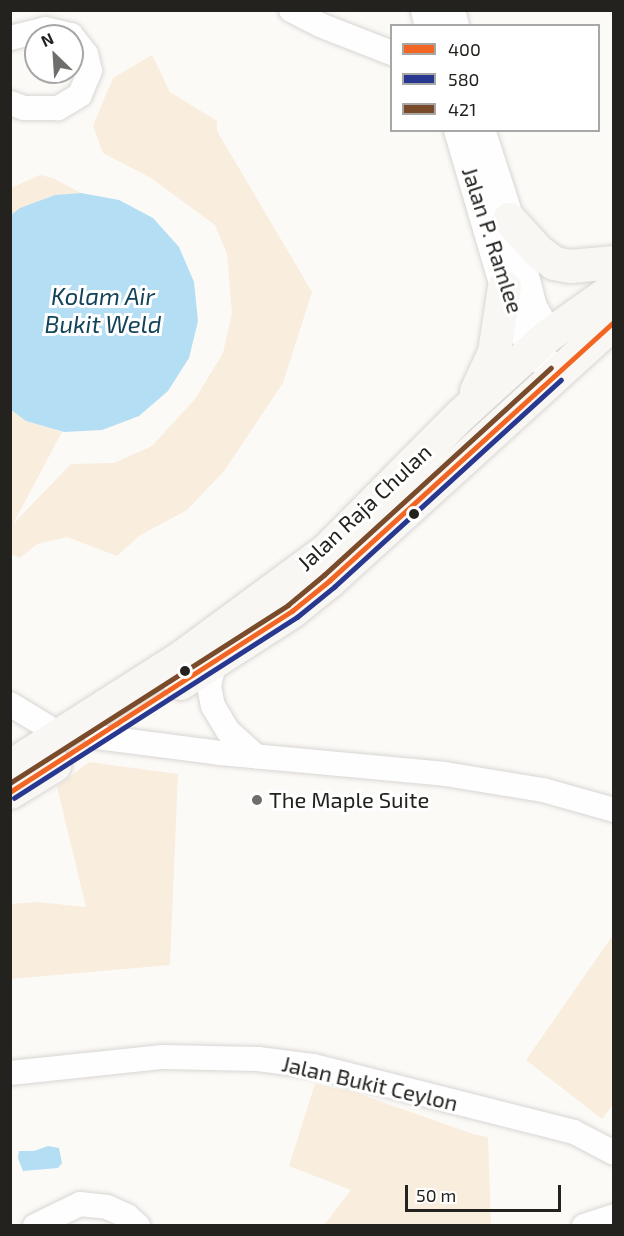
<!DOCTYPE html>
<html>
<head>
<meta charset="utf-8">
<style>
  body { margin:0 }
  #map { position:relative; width:624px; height:1236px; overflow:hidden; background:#fcfaf7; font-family:"Exo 2",sans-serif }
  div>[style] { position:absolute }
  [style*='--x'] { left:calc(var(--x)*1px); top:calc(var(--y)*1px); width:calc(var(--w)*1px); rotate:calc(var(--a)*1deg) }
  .green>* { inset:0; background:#f9eddd }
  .water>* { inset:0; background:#b4def4 }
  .roads { filter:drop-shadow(0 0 2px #d8d6d3) drop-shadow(0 0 2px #d8d6d3) }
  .minor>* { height:24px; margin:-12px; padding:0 12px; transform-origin:12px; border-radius:12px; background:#fffefe }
  .tertiary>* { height:30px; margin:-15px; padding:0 15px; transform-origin:15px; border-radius:15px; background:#fffefe }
  .secondary>* { height:33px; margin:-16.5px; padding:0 16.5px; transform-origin:16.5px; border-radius:16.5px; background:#f9f7f4 }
  .bus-1>* { height:4.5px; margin:-2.25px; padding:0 2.25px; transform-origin:2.25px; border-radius:2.25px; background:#f26522 }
  .bus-2>* { height:4.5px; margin:-2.25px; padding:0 2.25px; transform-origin:2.25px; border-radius:2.25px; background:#283890 }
  .bus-3>* { height:4.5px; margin:-2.25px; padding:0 2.25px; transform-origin:2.25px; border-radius:2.25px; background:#7a4b2a }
  .dots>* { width:16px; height:16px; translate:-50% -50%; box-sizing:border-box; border:3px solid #fff; border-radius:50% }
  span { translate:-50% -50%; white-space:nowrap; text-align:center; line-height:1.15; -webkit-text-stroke:6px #fff; paint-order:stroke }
  .street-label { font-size:22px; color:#24221f }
  .poi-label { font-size:22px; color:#24221f }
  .left { translate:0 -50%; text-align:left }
  .water-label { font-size:24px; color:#124359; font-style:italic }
  .frame { position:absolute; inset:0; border:12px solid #24221f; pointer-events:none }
  .legend { position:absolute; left:390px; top:24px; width:210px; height:108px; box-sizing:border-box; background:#fff; border:2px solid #a7a7a5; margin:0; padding:8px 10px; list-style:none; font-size:18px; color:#24221f }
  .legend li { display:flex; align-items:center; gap:12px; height:30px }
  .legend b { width:30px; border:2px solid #a7a7a5 }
  .north { position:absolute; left:24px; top:24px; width:60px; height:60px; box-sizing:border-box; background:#fff; border:2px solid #a7a7a5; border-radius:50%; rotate:335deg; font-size:16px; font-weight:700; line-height:24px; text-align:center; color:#24221f }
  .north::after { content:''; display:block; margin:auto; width:21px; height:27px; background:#706e6b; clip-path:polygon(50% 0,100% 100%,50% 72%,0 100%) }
  .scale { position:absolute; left:405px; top:1185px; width:156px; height:27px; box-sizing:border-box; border:3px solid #24221f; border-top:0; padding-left:8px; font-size:18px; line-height:21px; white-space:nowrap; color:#24221f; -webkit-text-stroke:4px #fff; paint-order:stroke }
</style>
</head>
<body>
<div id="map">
  <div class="green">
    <i style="clip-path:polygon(152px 55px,170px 92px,217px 121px,217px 131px,312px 292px,283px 383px,224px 471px,187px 510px,139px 536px,117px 556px,67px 537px,37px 544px,20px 558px,11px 554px,10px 410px,26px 421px,62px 432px,13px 524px,71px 464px,114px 463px,152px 446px,195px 399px,223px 353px,232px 313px,227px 254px,215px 225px,151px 178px,103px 153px,93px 126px,113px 78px)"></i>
    <i style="clip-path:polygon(40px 175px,53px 178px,81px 193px,55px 195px,20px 208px,11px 215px,11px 188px)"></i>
    <i style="clip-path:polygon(89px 762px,178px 774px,170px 965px,11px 979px,11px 904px,37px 902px,86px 907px,57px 787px)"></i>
    <i style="clip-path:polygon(613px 935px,613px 1105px,602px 1119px,526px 1060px)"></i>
    <i style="clip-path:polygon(315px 1084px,354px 1092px,473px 1134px,488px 1137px,491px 1225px,324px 1225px,351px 1190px,289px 1166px)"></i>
  </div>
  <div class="water">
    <i style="clip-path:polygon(81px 193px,119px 200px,153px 218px,179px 247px,194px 282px,198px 321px,189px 358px,168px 391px,139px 416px,102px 430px,64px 432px,26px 421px,11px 410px,11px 215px,20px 208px,55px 195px)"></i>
    <i style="clip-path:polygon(48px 1146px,59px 1148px,62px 1163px,58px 1168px,23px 1171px,18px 1158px,19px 1151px,34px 1151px)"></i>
  </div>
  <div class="roads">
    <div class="minor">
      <i style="--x:291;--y:10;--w:33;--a:27"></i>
      <i style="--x:320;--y:25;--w:77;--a:21.3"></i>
      <i style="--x:10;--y:38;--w:36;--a:-14"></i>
      <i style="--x:45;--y:29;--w:27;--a:13"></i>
      <i style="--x:71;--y:35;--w:24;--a:52"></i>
      <i style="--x:86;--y:54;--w:17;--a:77"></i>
      <i style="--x:90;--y:71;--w:26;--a:113"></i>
      <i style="--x:80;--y:95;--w:26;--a:149"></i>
      <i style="--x:58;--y:108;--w:34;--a:180"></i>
      <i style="--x:24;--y:108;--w:15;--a:-160"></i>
      <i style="--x:215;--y:660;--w:27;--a:103"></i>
      <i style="--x:209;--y:686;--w:20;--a:79"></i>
      <i style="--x:213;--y:706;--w:29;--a:59"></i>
      <i style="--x:228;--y:731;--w:38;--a:42"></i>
      <i style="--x:10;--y:704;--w:60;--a:31.3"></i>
      <i style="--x:97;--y:737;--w:124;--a:7.4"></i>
      <i style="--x:220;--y:753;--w:226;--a:5.3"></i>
      <i style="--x:445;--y:774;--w:99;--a:9.3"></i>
      <i style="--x:543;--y:790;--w:74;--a:15.7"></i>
      <i style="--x:10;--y:1073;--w:154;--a:-6"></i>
      <i style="--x:163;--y:1057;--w:95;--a:1.2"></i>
      <i style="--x:258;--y:1059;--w:55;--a:7.3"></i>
      <i style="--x:313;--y:1066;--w:269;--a:14.2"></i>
      <i style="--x:574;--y:1132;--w:45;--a:27.7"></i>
      <i style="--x:35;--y:1226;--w:50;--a:-26.1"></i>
      <i style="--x:80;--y:1204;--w:27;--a:6"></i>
      <i style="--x:107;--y:1207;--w:22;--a:24"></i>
      <i style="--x:127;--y:1216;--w:15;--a:42"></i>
      <i style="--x:584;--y:1226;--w:32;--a:-18"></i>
    </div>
    <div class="tertiary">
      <i style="--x:426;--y:10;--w:16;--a:76"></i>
      <i style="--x:450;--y:10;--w:16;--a:76"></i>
      <i style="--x:459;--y:130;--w:191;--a:73.6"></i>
      <i style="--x:513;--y:313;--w:40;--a:60.3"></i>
      <i style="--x:533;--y:348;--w:35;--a:49"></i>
      <i style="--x:480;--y:130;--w:94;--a:72"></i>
      <i style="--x:509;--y:219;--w:91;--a:75.4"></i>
      <i style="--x:532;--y:307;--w:26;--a:61"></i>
    </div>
    <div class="secondary">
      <i style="--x:509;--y:219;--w:43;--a:47.8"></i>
      <i style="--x:538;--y:251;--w:20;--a:37"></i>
      <i style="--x:554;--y:263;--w:16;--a:11"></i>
      <i style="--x:570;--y:266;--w:44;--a:-5.2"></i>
      <i style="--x:476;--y:391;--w:43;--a:-65.2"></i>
      <i style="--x:494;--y:352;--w:66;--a:-81.3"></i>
      <i style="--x:180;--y:683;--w:133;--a:-32.7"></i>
      <i style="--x:292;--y:611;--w:48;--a:-39"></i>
      <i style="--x:329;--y:581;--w:385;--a:-42.3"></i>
      <i style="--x:10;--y:766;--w:203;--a:-32.5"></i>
      <i style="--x:181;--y:657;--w:180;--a:-36.4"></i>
      <i style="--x:326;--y:550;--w:190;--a:-45.2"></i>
      <i style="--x:460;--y:415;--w:119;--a:-42.3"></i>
      <i style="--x:548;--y:335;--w:81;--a:-35.5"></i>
      <i style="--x:10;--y:792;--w:52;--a:-31.5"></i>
    </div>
  </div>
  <div class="bus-1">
    <i style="--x:10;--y:792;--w:335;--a:-32.7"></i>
    <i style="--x:292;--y:611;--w:48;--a:-39"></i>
    <i style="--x:329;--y:581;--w:385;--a:-42.3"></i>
  </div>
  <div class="bus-2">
    <i style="--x:14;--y:798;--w:336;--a:-32.6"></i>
    <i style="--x:297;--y:617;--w:48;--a:-39"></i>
    <i style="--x:334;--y:587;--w:307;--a:-42.4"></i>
  </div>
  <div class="bus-3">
    <i style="--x:10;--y:783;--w:330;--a:-32.6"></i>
    <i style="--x:288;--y:605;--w:47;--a:-39.8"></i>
    <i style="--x:324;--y:575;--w:307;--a:-42.4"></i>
  </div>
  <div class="dots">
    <i style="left:414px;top:514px;background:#24221f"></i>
    <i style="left:185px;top:671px;background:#24221f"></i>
    <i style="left:257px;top:800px;background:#706e6b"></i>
  </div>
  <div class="street-label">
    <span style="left:493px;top:240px;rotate:72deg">Jalan P. Ramlee</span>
    <span style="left:364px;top:507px;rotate:-43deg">Jalan Raja Chulan</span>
    <span style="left:370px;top:1083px;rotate:13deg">Jalan Bukit Ceylon</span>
  </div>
  <div class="poi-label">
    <span class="left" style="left:269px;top:800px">The Maple Suite</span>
  </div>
  <div class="water-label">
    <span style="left:103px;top:310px">Kolam Air<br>Bukit Weld</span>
  </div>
  <div class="frame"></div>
  <ul class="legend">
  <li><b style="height:8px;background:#f26522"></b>400</li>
  <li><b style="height:8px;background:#283890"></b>580</li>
  <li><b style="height:8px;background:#7a4b2a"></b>421</li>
  </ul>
  <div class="north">N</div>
  <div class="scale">50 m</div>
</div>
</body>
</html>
